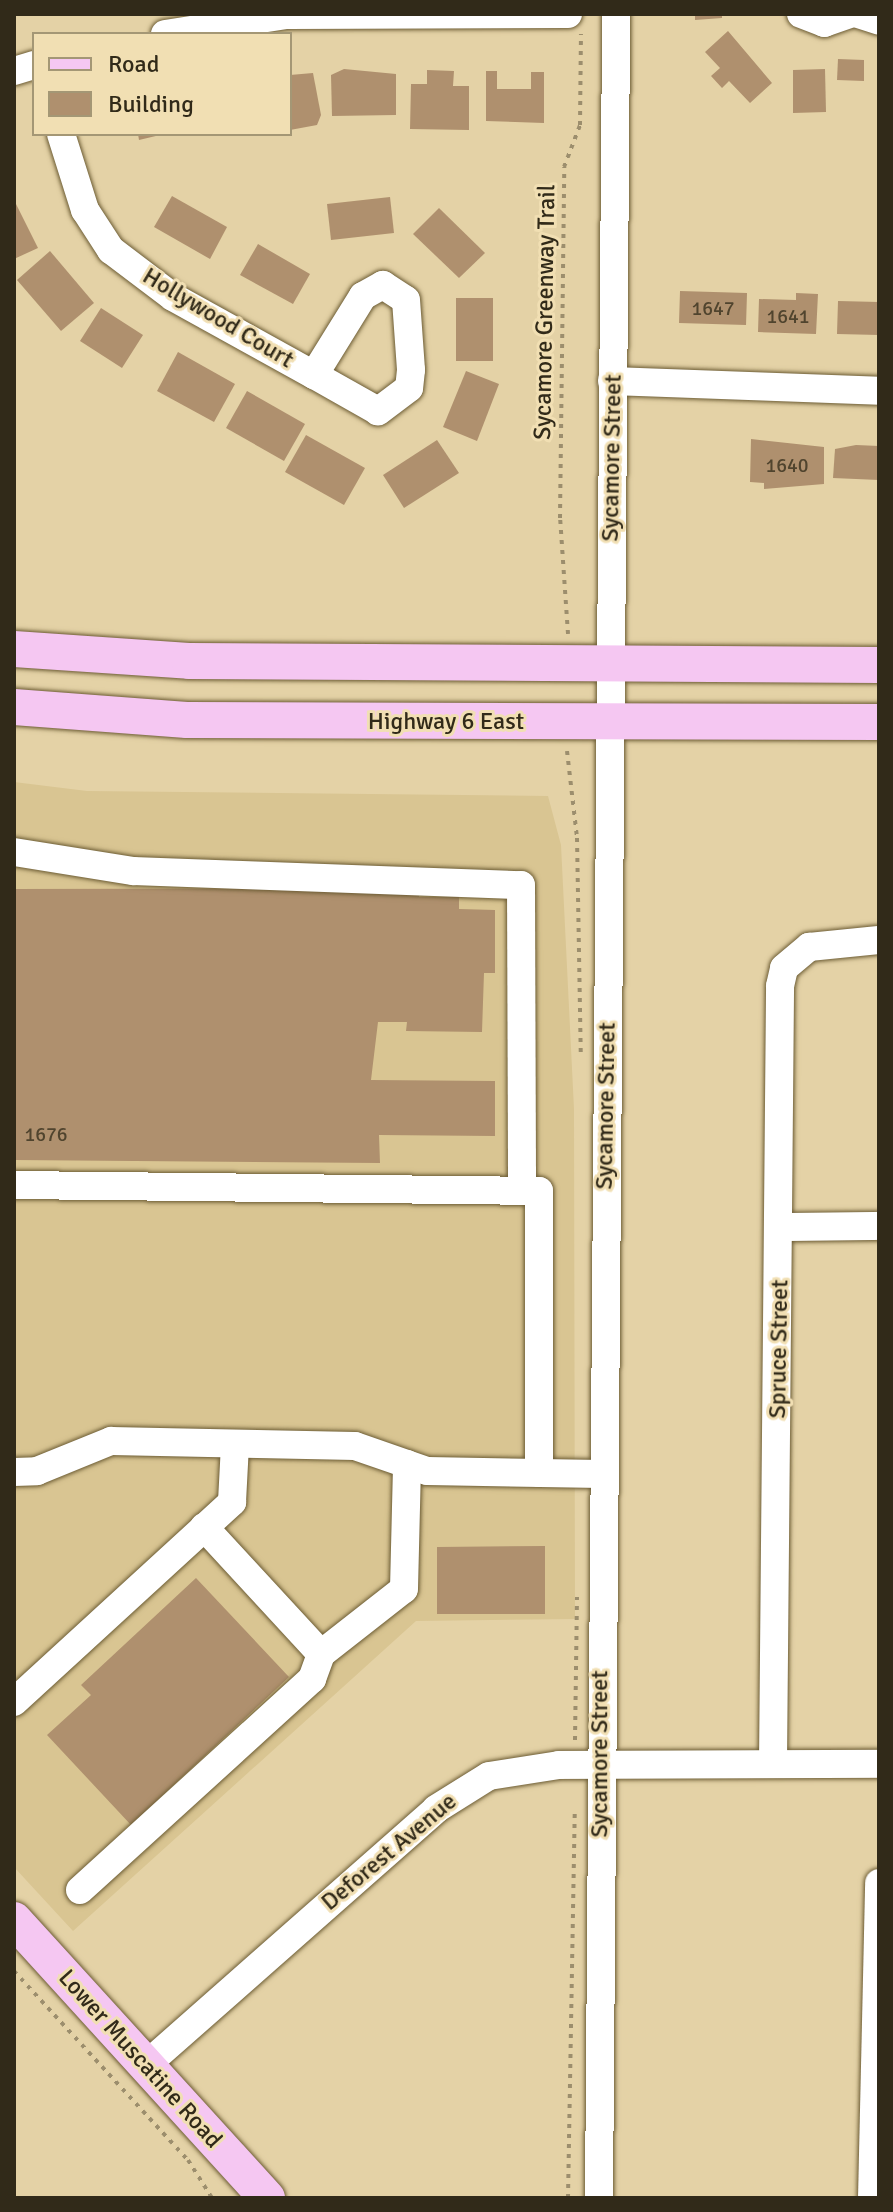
<!DOCTYPE html>
<html>
<head>
<meta charset="utf-8">
<style>
  body { margin:0 }
  #map { position:relative; width:893px; height:2212px; overflow:hidden; background:#e4d2a6; font-family:Signika,sans-serif }
  div>[style] { position:absolute }
  [style*='--x'] { left:calc(var(--x)*1px); top:calc(var(--y)*1px); width:calc(var(--w)*1px); rotate:calc(var(--a)*1deg) }
  .built>* { inset:0; background:#d9c592 }
  .building>* { inset:0; background:#af906e }
  .path>* { height:4px; margin-top:-2px; transform-origin:0; background:repeating-linear-gradient(90deg,#9c8e6d 0 4px,transparent 0 10px) }
  .roads { filter:drop-shadow(0 0 2px #6c5c34) drop-shadow(0 0 2px #6c5c34) }
  .minor>* { height:28px; margin:-14px; padding:0 14px; transform-origin:14px; border-radius:14px; background:#fff }
  .major>* { height:36px; margin:-18px; padding:0 18px; transform-origin:18px; border-radius:18px; background:#f5c7f2 }
  span { translate:-50% -50%; white-space:nowrap; text-align:center; line-height:1.15; -webkit-text-stroke:6px #f1dfb3; paint-order:stroke }
  .number-label { font-size:20px; color:#50442e }
  .number-label span { -webkit-text-stroke-width:0 }
  .street-label { font-size:24px; color:#312a19 }
  .frame { position:absolute; inset:0; border:16px solid #312a19; pointer-events:none }
  .legend { position:absolute; left:32px; top:32px; width:260px; height:104px; box-sizing:border-box; background:#f1dfb3; border:2px solid #a49775; margin:0; padding:10px 14px; list-style:none; font-size:24px; color:#312a19 }
  .legend li { display:flex; align-items:center; gap:16px; height:40px }
  .legend b { width:40px; border:2px solid #a49775 }
</style>
</head>
<body>
<div id="map">
  <div class="built">
    <i style="clip-path:polygon(14px 782px,87px 791px,548px 796px,561px 845px,574px 1109px,575px 1619px,416px 1621px,73px 1931px,14px 1867px)"></i>
  </div>
  <div class="building">
    <i style="clip-path:polygon(695px 14px,722px 14px,722px 18px,695px 20px)"></i>
    <i style="clip-path:polygon(728px 31px,772px 83px,750px 103px,729px 81px,722px 88px,711px 76px,720px 68px,705px 52px)"></i>
    <i style="clip-path:polygon(838px 59px,864px 60px,864px 81px,837px 80px)"></i>
    <i style="clip-path:polygon(344px 69px,396px 74px,396px 115px,332px 116px,331px 75px)"></i>
    <i style="clip-path:polygon(825px 69px,826px 112px,793px 113px,793px 70px)"></i>
    <i style="clip-path:polygon(427px 70px,454px 71px,453px 86px,469px 86px,469px 130px,410px 129px,411px 84px,427px 84px)"></i>
    <i style="clip-path:polygon(486px 71px,497px 71px,497px 89px,531px 89px,531px 72px,544px 72px,544px 123px,486px 121px)"></i>
    <i style="clip-path:polygon(313px 73px,321px 115px,317px 125px,290px 130px,290px 75px)"></i>
    <i style="clip-path:polygon(138px 134px,160px 134px,160px 135px,139px 140px)"></i>
    <i style="clip-path:polygon(172px 196px,227px 227px,210px 259px,154px 227px)"></i>
    <i style="clip-path:polygon(390px 197px,394px 233px,331px 240px,327px 204px)"></i>
    <i style="clip-path:polygon(14px 200px,38px 248px,14px 259px)"></i>
    <i style="clip-path:polygon(439px 208px,485px 253px,459px 278px,413px 234px)"></i>
    <i style="clip-path:polygon(258px 244px,310px 274px,293px 304px,240px 275px)"></i>
    <i style="clip-path:polygon(50px 251px,94px 303px,61px 331px,17px 280px)"></i>
    <i style="clip-path:polygon(680px 291px,747px 293px,746px 325px,679px 323px)"></i>
    <i style="clip-path:polygon(796px 293px,818px 294px,816px 334px,758px 332px,759px 299px,796px 300px)"></i>
    <i style="clip-path:polygon(456px 298px,493px 298px,493px 361px,456px 361px)"></i>
    <i style="clip-path:polygon(838px 301px,879px 302px,879px 335px,837px 334px)"></i>
    <i style="clip-path:polygon(101px 308px,143px 335px,122px 368px,80px 341px)"></i>
    <i style="clip-path:polygon(178px 352px,235px 384px,214px 422px,157px 391px)"></i>
    <i style="clip-path:polygon(466px 371px,499px 384px,477px 441px,443px 427px)"></i>
    <i style="clip-path:polygon(247px 391px,305px 424px,284px 461px,226px 428px)"></i>
    <i style="clip-path:polygon(306px 435px,365px 468px,344px 505px,285px 472px)"></i>
    <i style="clip-path:polygon(751px 439px,824px 447px,824px 484px,764px 489px,764px 483px,750px 482px)"></i>
    <i style="clip-path:polygon(437px 440px,459px 473px,404px 508px,383px 475px)"></i>
    <i style="clip-path:polygon(856px 445px,879px 446px,879px 480px,833px 478px,835px 449px)"></i>
    <i style="clip-path:polygon(419px 888px,419px 897px,459px 897px,459px 909px,495px 910px,495px 973px,484px 973px,482px 1032px,406px 1031px,407px 1022px,378px 1022px,371px 1080px,495px 1081px,495px 1136px,379px 1135px,380px 1163px,14px 1160px,14px 889px)"></i>
    <i style="clip-path:polygon(545px 1546px,545px 1614px,437px 1614px,437px 1547px)"></i>
    <i style="clip-path:polygon(196px 1578px,289px 1677px,131px 1825px,47px 1735px,91px 1695px,81px 1685px)"></i>
  </div>
  <div class="path">
    <i style="--x:568;--y:634;--w:116;--a:-93.9"></i>
    <i style="--x:560;--y:518;--w:351;--a:-89.3"></i>
    <i style="--x:564;--y:167;--w:45;--a:-69.1"></i>
    <i style="--x:580;--y:125;--w:91;--a:-89.4"></i>
    <i style="--x:567;--y:751;--w:88;--a:83.4"></i>
    <i style="--x:577;--y:838;--w:219;--a:89"></i>
    <i style="--x:575;--y:1740;--w:143;--a:-89.2"></i>
    <i style="--x:14;--y:1971;--w:257;--a:47.4"></i>
    <i style="--x:188;--y:2160;--w:45;--a:57.7"></i>
    <i style="--x:568;--y:2198;--w:390;--a:-89"></i>
  </div>
  <div class="roads">
    <div class="minor">
      <i style="--x:801;--y:14;--w:25;--a:21"></i>
      <i style="--x:824;--y:23;--w:28;--a:-19"></i>
      <i style="--x:858;--y:14;--w:22;--a:18"></i>
      <i style="--x:165;--y:34;--w:123;--a:-8.9"></i>
      <i style="--x:287;--y:15;--w:281;--a:-0.2"></i>
      <i style="--x:14;--y:71;--w:21;--a:-17"></i>
      <i style="--x:61;--y:134;--w:80;--a:72.5"></i>
      <i style="--x:85;--y:210;--w:48;--a:57"></i>
      <i style="--x:111;--y:250;--w:78;--a:37.2"></i>
      <i style="--x:173;--y:297;--w:161;--a:29"></i>
      <i style="--x:383;--y:285;--w:27;--a:33"></i>
      <i style="--x:406;--y:300;--w:70;--a:85.9"></i>
      <i style="--x:411;--y:370;--w:18;--a:96"></i>
      <i style="--x:409;--y:388;--w:39;--a:143"></i>
      <i style="--x:378;--y:411;--w:73;--a:-150.6"></i>
      <i style="--x:314;--y:375;--w:93;--a:-58.2"></i>
      <i style="--x:363;--y:296;--w:23;--a:-29"></i>
      <i style="--x:612;--y:381;--w:267;--a:2.1"></i>
      <i style="--x:14;--y:852;--w:121;--a:9.1"></i>
      <i style="--x:133;--y:871;--w:388;--a:2.1"></i>
      <i style="--x:521;--y:885;--w:306;--a:89.8"></i>
      <i style="--x:14;--y:1185;--w:525;--a:0.65"></i>
      <i style="--x:539;--y:1191;--w:282;--a:90"></i>
      <i style="--x:781;--y:1227;--w:98;--a:-0.6"></i>
      <i style="--x:14;--y:1472;--w:23;--a:-2"></i>
      <i style="--x:37;--y:1471;--w:80;--a:-22.1"></i>
      <i style="--x:111;--y:1441;--w:244;--a:1.2"></i>
      <i style="--x:355;--y:1446;--w:76;--a:19.1"></i>
      <i style="--x:427;--y:1471;--w:175;--a:1"></i>
      <i style="--x:204;--y:1527;--w:173;--a:47.3"></i>
      <i style="--x:321;--y:1654;--w:105;--a:-38.1"></i>
      <i style="--x:404;--y:1589;--w:125;--a:-88.6"></i>
      <i style="--x:14;--y:1702;--w:296;--a:-42.5"></i>
      <i style="--x:232;--y:1502;--w:58;--a:-87"></i>
      <i style="--x:773;--y:1764;--w:778;--a:-89.48"></i>
      <i style="--x:780;--y:986;--w:18;--a:-77"></i>
      <i style="--x:784;--y:968;--w:33;--a:-40"></i>
      <i style="--x:809;--y:947;--w:70;--a:-5.7"></i>
      <i style="--x:80;--y:1890;--w:314;--a:-42.3"></i>
      <i style="--x:312;--y:1679;--w:27;--a:-70"></i>
      <i style="--x:145;--y:2066;--w:388;--a:-41.4"></i>
      <i style="--x:436;--y:1809;--w:62;--a:-31.9"></i>
      <i style="--x:489;--y:1776;--w:71;--a:-8.9"></i>
      <i style="--x:559;--y:1765;--w:320;--a:-0.2"></i>
      <i style="--x:599;--y:2198;--w:2184;--a:-89.55"></i>
      <i style="--x:872;--y:2198;--w:315;--a:-88.7"></i>
    </div>
    <div class="major">
      <i style="--x:14;--y:649;--w:175;--a:3.9"></i>
      <i style="--x:189;--y:661;--w:690;--a:0.33"></i>
      <i style="--x:14;--y:707;--w:173;--a:4.3"></i>
      <i style="--x:187;--y:720;--w:692;--a:0.17"></i>
      <i style="--x:14;--y:1920;--w:376;--a:47.7"></i>
    </div>
  </div>
  <div class="number-label">
    <span style="left:713px;top:308px">1647</span>
    <span style="left:788px;top:316px">1641</span>
    <span style="left:787px;top:465px">1640</span>
    <span style="left:46px;top:1134px">1676</span>
  </div>
  <div class="street-label">
    <span style="left:545px;top:312px;rotate:-89deg">Sycamore Greenway Trail</span>
    <span style="left:218px;top:318px;rotate:31deg">Hollywood Court</span>
    <span style="left:612px;top:458px;rotate:-89deg">Sycamore Street</span>
    <span style="left:446px;top:722px">Highway 6 East</span>
    <span style="left:606px;top:1106px;rotate:-89deg">Sycamore Street</span>
    <span style="left:779px;top:1349px;rotate:-89deg">Spruce Street</span>
    <span style="left:600px;top:1754px;rotate:-90deg">Sycamore Street</span>
    <span style="left:389px;top:1852px;rotate:-40deg">Deforest Avenue</span>
    <span style="left:140px;top:2059px;rotate:48deg">Lower Muscatine Road</span>
  </div>
  <div class="frame"></div>
  <ul class="legend">
  <li><b style="height:10px;background:#f5c7f2"></b>Road</li>
  <li><b style="height:22px;background:#af906e"></b>Building</li>
  </ul>
</div>
</body>
</html>
